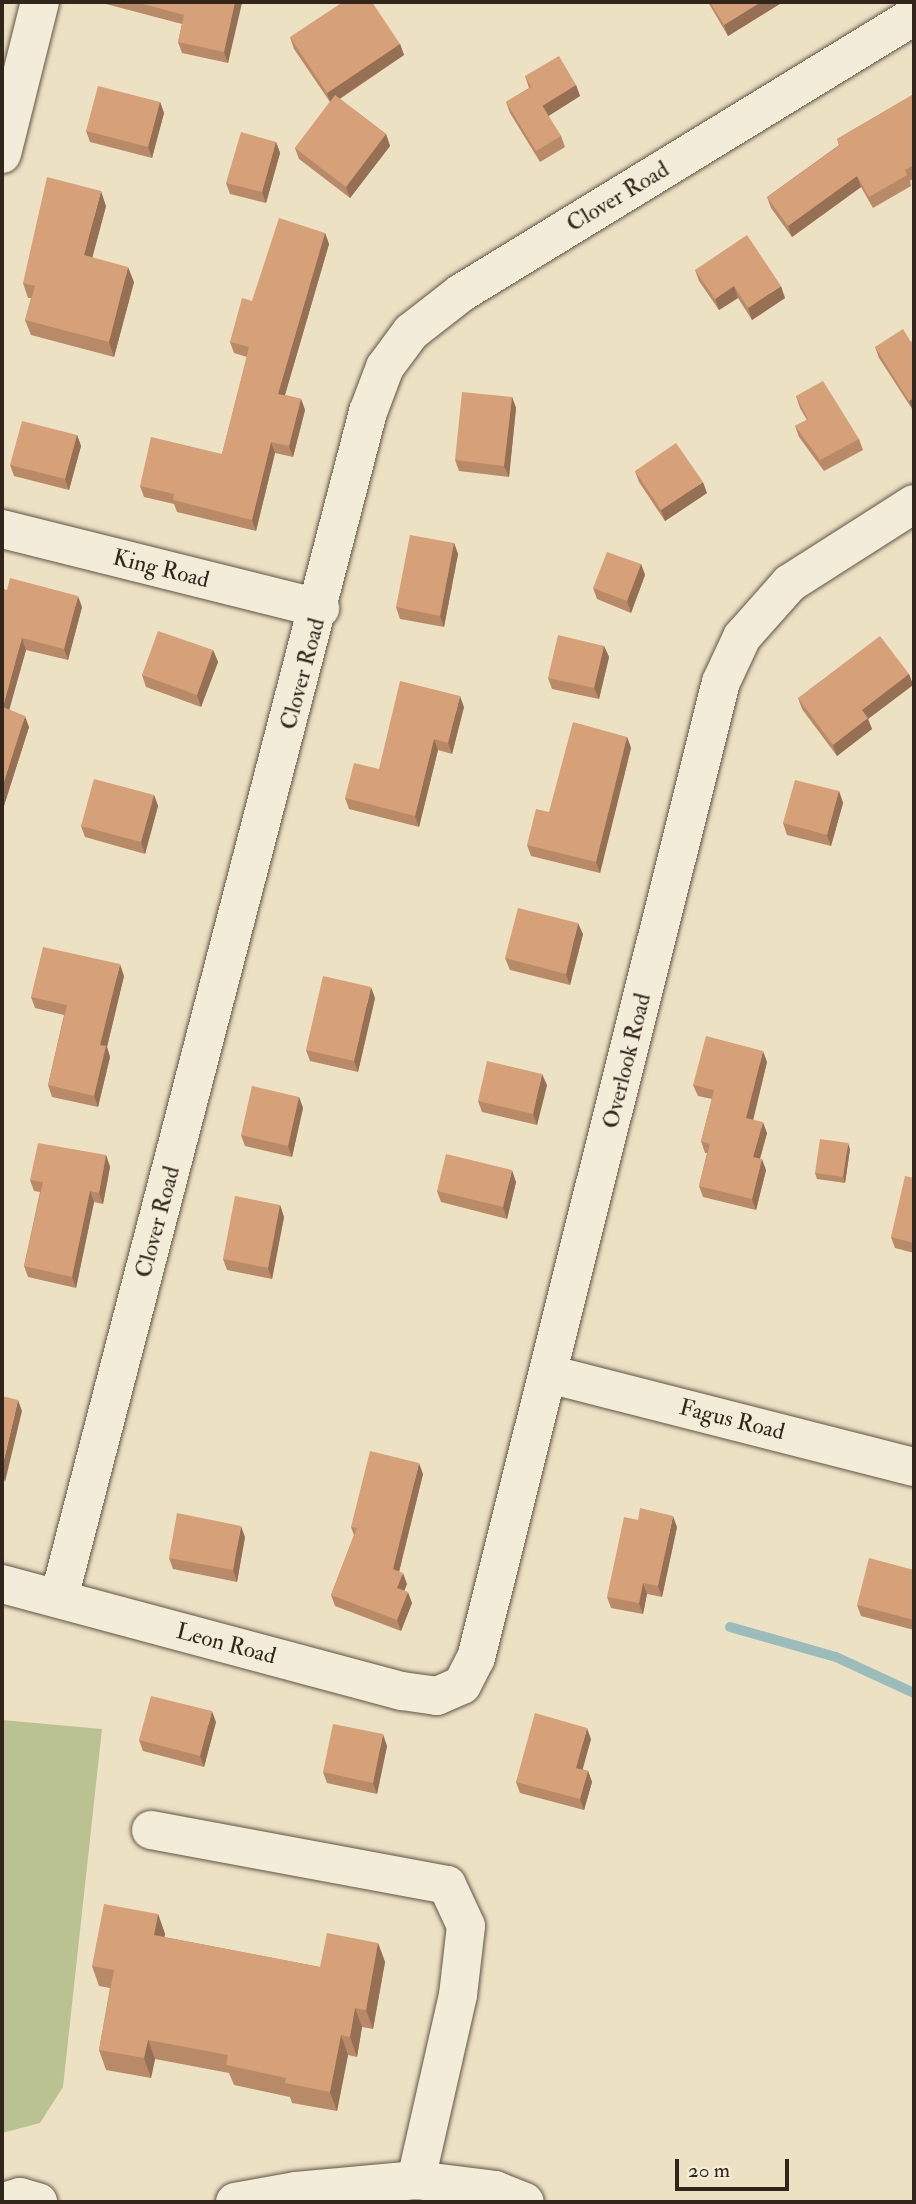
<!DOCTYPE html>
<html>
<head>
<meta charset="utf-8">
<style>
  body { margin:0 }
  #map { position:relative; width:916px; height:2204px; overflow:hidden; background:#ede1c4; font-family:"IM FELL Double Pica",serif }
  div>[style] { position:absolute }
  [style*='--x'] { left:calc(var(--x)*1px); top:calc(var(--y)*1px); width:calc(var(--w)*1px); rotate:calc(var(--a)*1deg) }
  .green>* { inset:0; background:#bac292 }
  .stream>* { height:10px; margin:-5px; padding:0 5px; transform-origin:5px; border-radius:5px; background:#9abcba }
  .roads { filter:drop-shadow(0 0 2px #615546) drop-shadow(0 0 2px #615546) }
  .minor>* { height:38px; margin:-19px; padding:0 19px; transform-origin:19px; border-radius:19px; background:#f3ecd9 }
  .wall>* { inset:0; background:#b88a67 }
  .shaded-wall>* { inset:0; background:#967054 }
  .building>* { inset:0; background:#d6a078 }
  span { translate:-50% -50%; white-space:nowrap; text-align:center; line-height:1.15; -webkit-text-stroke:6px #f3ecd9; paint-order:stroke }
  .street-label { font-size:23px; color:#32261c }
  .frame { position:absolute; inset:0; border:4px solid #32261c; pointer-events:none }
  .scale { position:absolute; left:675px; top:2159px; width:114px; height:32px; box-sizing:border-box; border:4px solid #32261c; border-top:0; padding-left:9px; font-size:21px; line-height:24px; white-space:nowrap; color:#32261c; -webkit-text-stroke:5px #f3ecd9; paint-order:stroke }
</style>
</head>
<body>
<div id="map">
  <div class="green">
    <i style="clip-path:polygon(2px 1720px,102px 1729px,63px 2087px,40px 2123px,2px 2133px)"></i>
  </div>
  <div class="stream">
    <i style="--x:730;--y:1627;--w:110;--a:15.8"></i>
    <i style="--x:836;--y:1657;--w:86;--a:24.8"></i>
  </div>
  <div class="roads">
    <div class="minor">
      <i style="--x:2;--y:154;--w:157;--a:-76"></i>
      <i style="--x:2;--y:529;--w:328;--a:14"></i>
      <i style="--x:549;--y:1374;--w:377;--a:14.3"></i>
      <i style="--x:2;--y:1584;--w:414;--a:15"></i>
      <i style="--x:402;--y:1691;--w:35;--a:8"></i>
      <i style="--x:437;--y:1696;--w:27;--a:-24"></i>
      <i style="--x:462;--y:1685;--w:30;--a:-63"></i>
      <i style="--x:476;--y:1658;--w:1006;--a:-75.91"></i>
      <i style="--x:721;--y:682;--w:50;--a:-65"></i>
      <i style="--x:742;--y:637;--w:72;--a:-48.4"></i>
      <i style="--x:790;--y:583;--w:147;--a:-32.5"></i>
      <i style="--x:59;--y:1598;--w:1226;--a:-75.4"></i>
      <i style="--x:368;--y:412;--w:48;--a:-69.3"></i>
      <i style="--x:385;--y:367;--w:44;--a:-53.4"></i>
      <i style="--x:411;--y:332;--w:63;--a:-38"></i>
      <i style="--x:461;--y:293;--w:531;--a:-31.44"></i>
      <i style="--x:151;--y:1830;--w:301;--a:10.5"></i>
      <i style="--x:447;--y:1885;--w:45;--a:65.1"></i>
      <i style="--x:466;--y:1926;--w:69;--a:96.6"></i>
      <i style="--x:458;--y:1995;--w:190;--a:102.8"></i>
      <i style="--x:3;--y:2202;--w:18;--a:-16"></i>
      <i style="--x:20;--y:2197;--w:19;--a:16"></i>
      <i style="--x:235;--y:2202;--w:62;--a:-10.2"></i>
      <i style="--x:296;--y:2191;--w:121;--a:-5.2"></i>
      <i style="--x:416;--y:2180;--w:80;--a:7.2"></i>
      <i style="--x:495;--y:2190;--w:32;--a:22"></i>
    </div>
  </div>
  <div class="wall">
    <i style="clip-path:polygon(105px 2px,241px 2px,228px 63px,182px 53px,178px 42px,182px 24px,106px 4px)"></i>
    <i style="clip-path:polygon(708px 2px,783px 2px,728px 36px)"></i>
    <i style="clip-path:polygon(290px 37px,400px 44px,404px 55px,340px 99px,386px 134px,390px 146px,350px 198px,299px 159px,295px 148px,330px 102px,294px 49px)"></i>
    <i style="clip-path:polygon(525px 76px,576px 85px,580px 96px,548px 116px,561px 136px,565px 147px,540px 162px,510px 113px,506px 102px,529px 88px)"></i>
    <i style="clip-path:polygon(914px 94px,914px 178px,910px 181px,911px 186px,873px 208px,861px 187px,792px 237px,771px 208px,767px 197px,839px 145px,837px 139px)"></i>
    <i style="clip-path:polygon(160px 102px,164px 113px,152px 158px,90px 142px,86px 131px)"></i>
    <i style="clip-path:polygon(276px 142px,280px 153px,266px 203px,230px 194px,226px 183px)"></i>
    <i style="clip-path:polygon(106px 206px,92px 258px,134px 282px,114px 357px,31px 335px,25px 320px,31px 298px,28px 298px,23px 283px)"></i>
    <i style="clip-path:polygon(325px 233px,329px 244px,285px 395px,301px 399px,305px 410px,293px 457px,275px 453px,256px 531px,177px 512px,174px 504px,144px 497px,140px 486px,222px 454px,247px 357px,234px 353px,230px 342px,252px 301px)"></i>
    <i style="clip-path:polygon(695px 270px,785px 298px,752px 320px,738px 298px,719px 310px,699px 281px)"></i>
    <i style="clip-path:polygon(914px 340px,914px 412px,879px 358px,875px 347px,911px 342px)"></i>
    <i style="clip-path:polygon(796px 396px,859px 439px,863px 450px,824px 471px,799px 437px,795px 426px,807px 420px,800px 408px)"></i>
    <i style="clip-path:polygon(512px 397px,516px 408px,509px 477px,459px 471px,455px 460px)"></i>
    <i style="clip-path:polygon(77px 435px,81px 446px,69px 490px,14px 476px,10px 465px)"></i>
    <i style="clip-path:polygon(635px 471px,707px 493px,665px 521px,639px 482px)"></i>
    <i style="clip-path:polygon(454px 543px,458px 554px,444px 627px,400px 619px,396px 607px)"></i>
    <i style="clip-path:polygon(641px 564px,645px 575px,631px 613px,597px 599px,593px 588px)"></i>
    <i style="clip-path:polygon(2px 589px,82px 607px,68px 660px,26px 650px,9px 709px,29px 727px,2px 812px)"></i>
    <i style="clip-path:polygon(604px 646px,609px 657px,599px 699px,552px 689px,548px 678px)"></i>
    <i style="clip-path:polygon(213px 650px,218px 662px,201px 707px,146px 687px,142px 675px)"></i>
    <i style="clip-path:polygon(909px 674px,913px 685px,868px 719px,872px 729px,837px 756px,802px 709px,798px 698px)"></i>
    <i style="clip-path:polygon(464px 707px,452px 754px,438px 750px,419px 827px,349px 809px,345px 798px,379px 769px)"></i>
    <i style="clip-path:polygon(627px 737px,631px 748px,600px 873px,531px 856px,527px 845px,549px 812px)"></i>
    <i style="clip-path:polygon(839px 791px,843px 803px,831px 846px,787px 835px,783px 823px)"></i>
    <i style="clip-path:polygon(154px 795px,158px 806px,145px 854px,85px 837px,81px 826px)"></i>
    <i style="clip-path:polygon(583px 934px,570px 985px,510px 970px,505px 958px)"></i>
    <i style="clip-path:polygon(124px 976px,107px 1047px,110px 1057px,98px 1107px,52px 1097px,48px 1085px,64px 1015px,35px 1008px,31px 997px)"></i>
    <i style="clip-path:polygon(375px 998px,358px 1072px,310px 1061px,306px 1050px)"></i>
    <i style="clip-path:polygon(767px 1062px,753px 1119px,767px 1133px,760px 1159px,766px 1170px,756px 1210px,703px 1197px,699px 1186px,707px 1153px,705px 1153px,701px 1141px,712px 1099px,698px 1096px,693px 1085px)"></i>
    <i style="clip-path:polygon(547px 1085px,537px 1125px,482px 1112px,478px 1101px)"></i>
    <i style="clip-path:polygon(299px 1097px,303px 1108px,292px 1157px,245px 1146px,241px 1135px)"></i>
    <i style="clip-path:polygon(850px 1149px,845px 1183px,817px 1179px,815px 1173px)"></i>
    <i style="clip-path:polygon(106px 1155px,110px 1167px,103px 1204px,94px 1202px,76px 1288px,28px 1277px,24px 1266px,40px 1192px,34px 1191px,30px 1180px)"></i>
    <i style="clip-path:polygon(914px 1178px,914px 1253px,895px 1248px,891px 1237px)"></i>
    <i style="clip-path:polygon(516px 1182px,507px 1219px,441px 1202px,437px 1191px)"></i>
    <i style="clip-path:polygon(280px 1205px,284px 1217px,272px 1279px,227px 1270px,223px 1259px)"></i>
    <i style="clip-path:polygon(423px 1474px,399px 1572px,407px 1584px,404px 1591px,412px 1603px,401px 1631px,335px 1606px,331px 1595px,354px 1535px,351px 1527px)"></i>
    <i style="clip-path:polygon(677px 1527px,662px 1597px,647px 1594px,643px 1614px,611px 1608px,607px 1597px)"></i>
    <i style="clip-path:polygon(245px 1537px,237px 1582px,173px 1569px,169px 1558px)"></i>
    <i style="clip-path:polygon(914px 1570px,914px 1630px,861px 1616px,857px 1605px)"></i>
    <i style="clip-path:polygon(216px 1722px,204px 1767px,143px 1751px,139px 1740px)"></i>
    <i style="clip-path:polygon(591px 1739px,582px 1769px,588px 1771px,592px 1782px,584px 1810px,520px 1793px,516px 1782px)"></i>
    <i style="clip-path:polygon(387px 1746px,377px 1794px,327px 1783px,323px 1772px)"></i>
    <i style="clip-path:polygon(158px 1914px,165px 1934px,164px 1937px,320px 1967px,378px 1943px,385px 1962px,373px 2029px,362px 2027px,357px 2057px,348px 2055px,337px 2111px,292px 2103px,290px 2097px,234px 2085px,229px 2073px,155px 2059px,151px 2078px,106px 2070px,99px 2050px,110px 1988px,99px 1986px,92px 1966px)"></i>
  </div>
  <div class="shaded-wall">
    <i style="clip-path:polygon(235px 2px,241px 2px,242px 3px,228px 63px,224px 52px)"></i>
    <i style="clip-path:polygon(761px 2px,783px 2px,728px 36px,724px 25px)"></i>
    <i style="clip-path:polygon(400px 44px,404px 55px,331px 104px,327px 93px)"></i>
    <i style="clip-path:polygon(576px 85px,580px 96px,547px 117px,542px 106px)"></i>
    <i style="clip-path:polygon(160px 102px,164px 113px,152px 158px,148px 147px)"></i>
    <i style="clip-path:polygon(386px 134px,390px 146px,350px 198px,346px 187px)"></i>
    <i style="clip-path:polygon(276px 142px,280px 153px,266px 203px,262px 192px)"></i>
    <i style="clip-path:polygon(857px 176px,861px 187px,792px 237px,788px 226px)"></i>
    <i style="clip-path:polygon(101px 191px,106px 206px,89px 270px,84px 255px)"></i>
    <i style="clip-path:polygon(325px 233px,329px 244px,282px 405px,278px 394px)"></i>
    <i style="clip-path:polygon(128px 267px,134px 282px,114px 357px,109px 342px)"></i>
    <i style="clip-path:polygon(734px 286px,738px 298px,719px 310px,715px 299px)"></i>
    <i style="clip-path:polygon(781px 286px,785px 298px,752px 320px,748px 308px)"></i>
    <i style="clip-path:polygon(512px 397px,516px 408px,509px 477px,504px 466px)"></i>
    <i style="clip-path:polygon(914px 398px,914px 412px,909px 401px)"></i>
    <i style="clip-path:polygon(301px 399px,305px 410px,293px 457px,289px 446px)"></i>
    <i style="clip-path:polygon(77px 435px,81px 446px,69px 490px,65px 479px)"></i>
    <i style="clip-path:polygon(271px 442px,275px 453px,256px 531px,252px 520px)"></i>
    <i style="clip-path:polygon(703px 482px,707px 493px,665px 521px,661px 510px)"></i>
    <i style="clip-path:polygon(454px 543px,458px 554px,444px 627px,440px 616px)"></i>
    <i style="clip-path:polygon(641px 564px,645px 575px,631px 613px,627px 601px)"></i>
    <i style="clip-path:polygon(78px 596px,82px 607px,68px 660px,64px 649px)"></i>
    <i style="clip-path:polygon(22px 638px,26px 650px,7px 718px,3px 707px)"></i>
    <i style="clip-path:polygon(604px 646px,609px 657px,599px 699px,594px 688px)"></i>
    <i style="clip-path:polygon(213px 650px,218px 662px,201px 707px,197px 695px)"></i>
    <i style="clip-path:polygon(909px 674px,913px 685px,868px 719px,872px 729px,837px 756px,833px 745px,862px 710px)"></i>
    <i style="clip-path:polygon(460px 696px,464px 707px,452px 754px,448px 743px)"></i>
    <i style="clip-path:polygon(25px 716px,29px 727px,2px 812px,2px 788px)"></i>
    <i style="clip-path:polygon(627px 737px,631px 748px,600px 873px,596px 862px)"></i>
    <i style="clip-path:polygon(434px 739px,438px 750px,419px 827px,415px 816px)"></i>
    <i style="clip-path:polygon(839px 791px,843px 803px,831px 846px,827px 835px)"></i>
    <i style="clip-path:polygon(154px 795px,158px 806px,145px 854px,141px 842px)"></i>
    <i style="clip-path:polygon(578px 923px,583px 934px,570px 985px,566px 974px)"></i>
    <i style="clip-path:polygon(120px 964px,124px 976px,107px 1047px,110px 1057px,98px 1107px,94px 1096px,100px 1045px)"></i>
    <i style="clip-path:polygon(371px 987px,375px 998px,358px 1072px,354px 1061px)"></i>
    <i style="clip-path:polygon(763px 1051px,767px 1062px,751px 1129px,746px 1118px)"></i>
    <i style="clip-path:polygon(542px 1074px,547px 1085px,537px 1125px,533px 1114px)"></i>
    <i style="clip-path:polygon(299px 1097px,303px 1108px,292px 1157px,288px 1146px)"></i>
    <i style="clip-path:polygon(763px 1122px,767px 1133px,757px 1169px,753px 1157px)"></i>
    <i style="clip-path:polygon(848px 1143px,850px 1149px,845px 1183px,843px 1177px)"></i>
    <i style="clip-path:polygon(106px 1155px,110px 1167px,103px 1204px,99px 1193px)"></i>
    <i style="clip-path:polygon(762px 1159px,766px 1170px,756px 1210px,752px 1199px)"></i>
    <i style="clip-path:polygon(512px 1170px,516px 1182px,507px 1219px,503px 1207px)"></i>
    <i style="clip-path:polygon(90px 1191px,94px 1202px,76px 1288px,72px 1277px)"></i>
    <i style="clip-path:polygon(280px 1205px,284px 1217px,272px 1279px,268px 1268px)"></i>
    <i style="clip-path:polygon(18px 1400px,22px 1411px,5px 1482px,2px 1473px,2px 1468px)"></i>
    <i style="clip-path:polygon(419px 1463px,423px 1474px,397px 1580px,393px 1569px)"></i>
    <i style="clip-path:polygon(673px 1516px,677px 1527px,662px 1597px,658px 1586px)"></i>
    <i style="clip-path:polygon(241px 1526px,245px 1537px,237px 1582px,233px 1570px)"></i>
    <i style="clip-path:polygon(403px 1573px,407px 1584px,401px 1599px,397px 1588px)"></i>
    <i style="clip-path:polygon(643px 1583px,647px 1594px,643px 1614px,639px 1603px)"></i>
    <i style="clip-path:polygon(408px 1592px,412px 1603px,401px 1631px,397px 1620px)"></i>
    <i style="clip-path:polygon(212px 1711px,216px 1722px,204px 1767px,200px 1756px)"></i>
    <i style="clip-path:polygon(587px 1728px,591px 1739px,580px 1779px,576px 1768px)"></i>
    <i style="clip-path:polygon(383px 1734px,387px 1746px,377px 1794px,373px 1783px)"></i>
    <i style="clip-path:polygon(588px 1771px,592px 1782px,584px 1810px,580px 1799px)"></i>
    <i style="clip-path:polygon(158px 1914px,165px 1934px,161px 1955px,154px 1935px)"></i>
    <i style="clip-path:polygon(378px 1943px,385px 1962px,373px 2029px,366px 2010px)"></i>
    <i style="clip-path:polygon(355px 2008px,362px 2027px,357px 2057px,350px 2037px)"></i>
    <i style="clip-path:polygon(341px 2035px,348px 2055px,337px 2111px,330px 2092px)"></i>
    <i style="clip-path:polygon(148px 2040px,155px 2059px,151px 2078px,144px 2058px)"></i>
  </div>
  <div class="building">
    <i style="clip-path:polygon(136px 2px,235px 2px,224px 52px,178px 42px,184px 15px)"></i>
    <i style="clip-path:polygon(343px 2px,372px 2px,400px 44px,327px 93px,290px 37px)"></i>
    <i style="clip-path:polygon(710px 2px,761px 2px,724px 25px)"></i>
    <i style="clip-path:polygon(559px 56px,576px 85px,542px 106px,525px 76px)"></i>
    <i style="clip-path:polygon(98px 86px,160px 102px,148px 147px,86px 131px)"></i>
    <i style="clip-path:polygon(531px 87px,561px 136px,536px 151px,506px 102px)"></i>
    <i style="clip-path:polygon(914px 94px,914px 165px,905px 170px,907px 175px,869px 197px,857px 176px,788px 226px,767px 197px,840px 145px,837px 139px)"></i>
    <i style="clip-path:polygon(335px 95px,386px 134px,346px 187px,295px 148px)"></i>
    <i style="clip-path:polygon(241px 132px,276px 142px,262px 192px,226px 183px)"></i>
    <i style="clip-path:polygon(47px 177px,101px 191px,84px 255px,128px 267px,109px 342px,25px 320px,35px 286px,23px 283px)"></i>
    <i style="clip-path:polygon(279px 218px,325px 233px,278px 394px,301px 399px,289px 446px,271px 442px,252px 520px,173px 500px,174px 494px,140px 486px,151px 437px,222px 454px,249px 347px,230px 342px,242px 298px,252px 301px)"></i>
    <i style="clip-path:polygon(747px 235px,781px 286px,748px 308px,734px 286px,715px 299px,695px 270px)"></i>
    <i style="clip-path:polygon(903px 329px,911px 342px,914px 340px,914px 398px,909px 401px,875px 347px)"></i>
    <i style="clip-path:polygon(823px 381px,859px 439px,820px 460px,795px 426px,808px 419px,796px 396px)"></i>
    <i style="clip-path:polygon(462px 392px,512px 397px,504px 466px,455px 460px)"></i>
    <i style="clip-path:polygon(22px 421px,77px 435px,65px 479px,10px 465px)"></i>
    <i style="clip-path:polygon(676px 443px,703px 482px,661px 510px,635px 471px)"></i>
    <i style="clip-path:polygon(410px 535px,454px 543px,440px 616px,396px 607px)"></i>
    <i style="clip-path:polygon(607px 552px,641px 564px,627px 601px,593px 588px)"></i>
    <i style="clip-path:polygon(10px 578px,78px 596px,64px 649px,22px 638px,3px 707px,25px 716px,2px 788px,2px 589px,7px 590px)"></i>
    <i style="clip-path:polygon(158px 631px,213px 650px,197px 695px,142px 675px)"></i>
    <i style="clip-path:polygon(558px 635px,604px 646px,594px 688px,548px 678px)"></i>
    <i style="clip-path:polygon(880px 636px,909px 674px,862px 710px,868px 718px,833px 745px,798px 698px)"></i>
    <i style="clip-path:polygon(400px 681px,460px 696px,448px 743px,434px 739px,415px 816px,345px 798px,354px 763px,379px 769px)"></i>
    <i style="clip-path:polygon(573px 722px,627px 737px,596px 862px,527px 845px,536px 809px,549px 812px)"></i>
    <i style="clip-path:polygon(94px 779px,154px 795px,141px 842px,81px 826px)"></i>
    <i style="clip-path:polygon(795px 780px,839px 791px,827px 835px,783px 823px)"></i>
    <i style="clip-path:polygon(518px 908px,578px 923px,566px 974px,505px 958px)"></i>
    <i style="clip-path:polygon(43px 947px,120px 964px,100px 1045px,106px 1046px,94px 1096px,48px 1085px,67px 1005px,31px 997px)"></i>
    <i style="clip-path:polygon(323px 976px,371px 987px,354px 1061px,306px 1050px)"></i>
    <i style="clip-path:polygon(706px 1036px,763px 1051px,746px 1118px,763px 1122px,753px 1157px,762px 1159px,752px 1199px,699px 1186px,710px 1144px,701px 1141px,714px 1090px,693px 1085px)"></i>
    <i style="clip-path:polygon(487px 1061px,542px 1074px,533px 1114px,478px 1101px)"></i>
    <i style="clip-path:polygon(252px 1086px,299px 1097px,288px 1146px,241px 1135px)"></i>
    <i style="clip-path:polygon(820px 1139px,848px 1143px,843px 1177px,815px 1173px)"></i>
    <i style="clip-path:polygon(38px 1143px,106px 1155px,99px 1193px,90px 1191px,72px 1277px,24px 1266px,43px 1182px,30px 1180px)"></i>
    <i style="clip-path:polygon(446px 1154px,512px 1170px,503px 1207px,437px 1191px)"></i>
    <i style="clip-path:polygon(905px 1176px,914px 1178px,914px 1243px,891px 1237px)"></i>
    <i style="clip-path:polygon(235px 1196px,280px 1205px,268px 1268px,223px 1259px)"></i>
    <i style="clip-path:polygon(2px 1396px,18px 1400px,2px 1468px)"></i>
    <i style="clip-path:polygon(370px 1451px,419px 1463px,393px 1569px,403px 1573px,397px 1588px,408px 1592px,397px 1620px,331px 1595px,357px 1528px,351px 1527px)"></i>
    <i style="clip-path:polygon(640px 1508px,673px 1516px,658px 1586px,643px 1583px,639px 1603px,607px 1597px,624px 1517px,638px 1520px)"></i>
    <i style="clip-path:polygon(177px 1513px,241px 1526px,233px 1570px,169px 1558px)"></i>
    <i style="clip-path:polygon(869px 1558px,914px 1570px,914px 1620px,857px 1605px)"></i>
    <i style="clip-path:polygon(151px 1696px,212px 1711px,200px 1756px,139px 1740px)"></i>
    <i style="clip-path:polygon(535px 1713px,587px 1728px,576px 1768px,588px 1771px,580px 1799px,516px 1782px)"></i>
    <i style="clip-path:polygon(333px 1724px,383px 1734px,373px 1783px,323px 1772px)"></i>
    <i style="clip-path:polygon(104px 1904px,158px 1914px,154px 1935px,320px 1967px,327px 1933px,378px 1943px,366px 2010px,355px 2008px,350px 2037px,341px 2035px,330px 2092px,285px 2083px,286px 2078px,226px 2065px,228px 2055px,148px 2040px,144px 2058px,99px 2050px,114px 1970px,92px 1966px)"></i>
  </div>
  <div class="street-label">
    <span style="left:618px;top:197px;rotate:-31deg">Clover Road</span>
    <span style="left:161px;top:569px;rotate:14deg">King Road</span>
    <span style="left:303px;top:674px;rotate:-75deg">Clover Road</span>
    <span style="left:627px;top:1061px;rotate:-76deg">Overlook Road</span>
    <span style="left:158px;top:1222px;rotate:-75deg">Clover Road</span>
    <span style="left:732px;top:1420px;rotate:14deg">Fagus Road</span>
    <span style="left:226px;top:1644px;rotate:15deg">Leon Road</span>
  </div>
  <div class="frame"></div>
  <div class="scale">20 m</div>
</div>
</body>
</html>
